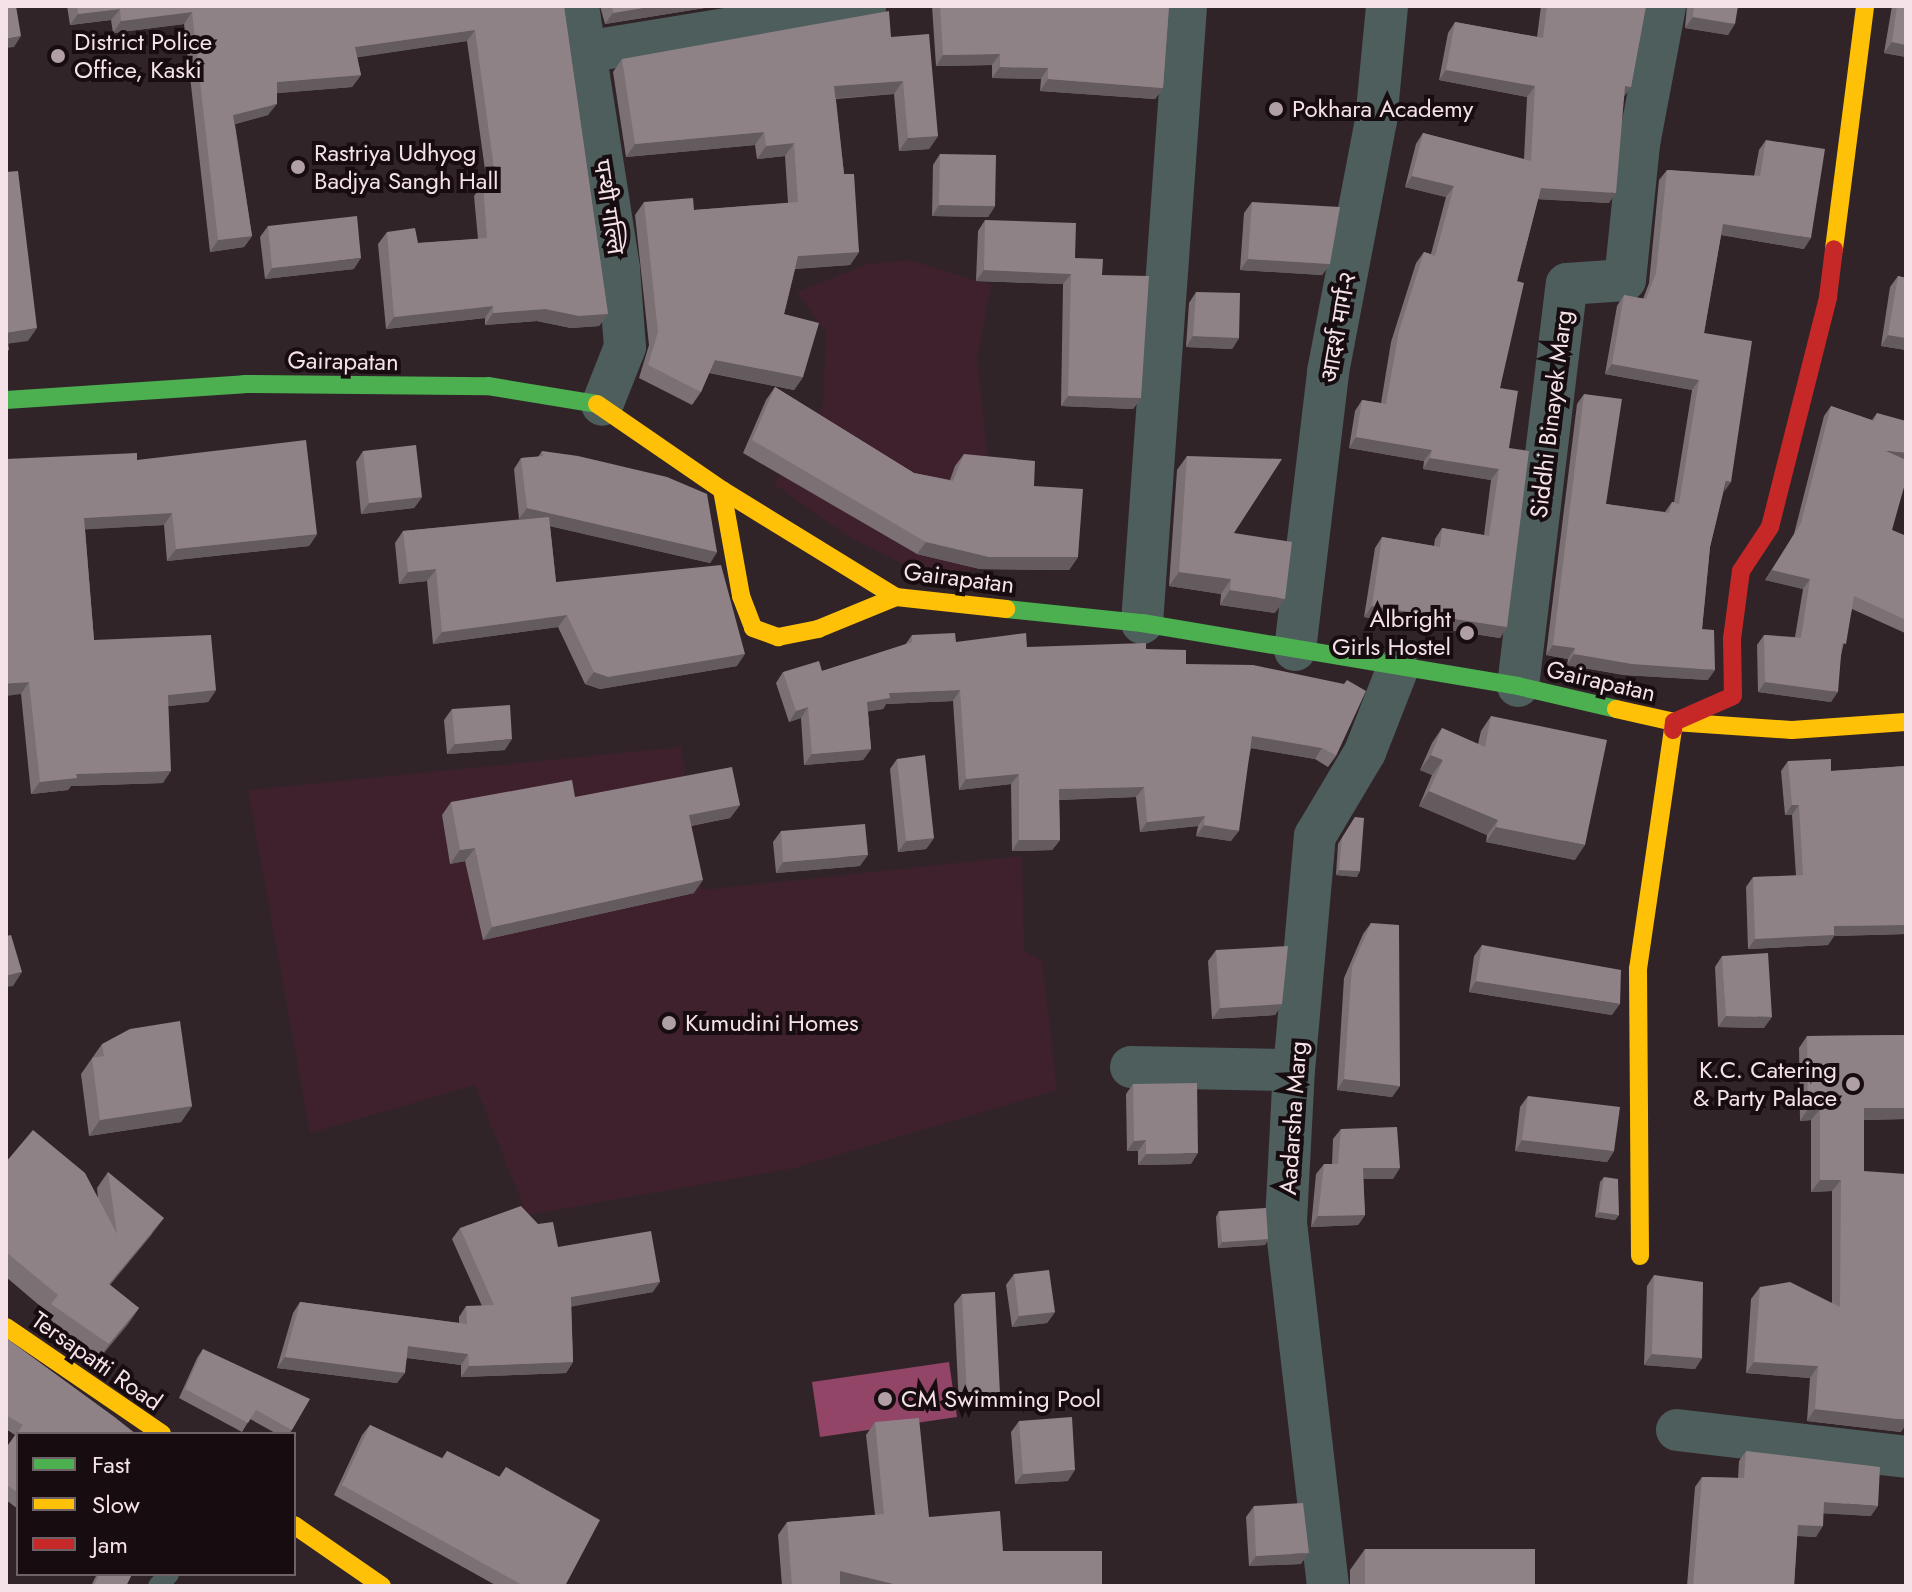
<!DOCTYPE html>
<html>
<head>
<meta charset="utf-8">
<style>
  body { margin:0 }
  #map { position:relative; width:1912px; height:1592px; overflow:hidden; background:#312429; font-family:Jost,"Noto Sans Devanagari",sans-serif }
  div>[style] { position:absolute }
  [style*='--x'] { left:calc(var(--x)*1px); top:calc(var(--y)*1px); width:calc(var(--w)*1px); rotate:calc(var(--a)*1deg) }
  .built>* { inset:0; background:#3f212d }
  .water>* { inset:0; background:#924566 }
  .lane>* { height:20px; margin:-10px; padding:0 10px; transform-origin:10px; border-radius:10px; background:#4d5e5c }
  .street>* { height:42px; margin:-21px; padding:0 21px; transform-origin:21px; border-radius:21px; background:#4d5e5c }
  .fast>* { height:18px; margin:-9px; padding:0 9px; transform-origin:9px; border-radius:9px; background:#4caf50 }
  .slow>* { height:18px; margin:-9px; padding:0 9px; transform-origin:9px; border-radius:9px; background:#ffc107 }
  .jam>* { height:18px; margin:-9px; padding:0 9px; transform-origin:9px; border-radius:9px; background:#c62828 }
  .wall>* { inset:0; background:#7b7074 }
  .shaded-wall>* { inset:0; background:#645b5e }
  .building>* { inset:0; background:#8f8287 }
  .dots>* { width:22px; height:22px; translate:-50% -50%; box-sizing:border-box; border:4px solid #170c10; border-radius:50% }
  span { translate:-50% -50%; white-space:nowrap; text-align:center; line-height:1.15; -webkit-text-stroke:8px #170c10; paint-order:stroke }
  .poi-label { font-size:24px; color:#f4e2e8 }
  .left { translate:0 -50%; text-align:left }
  .right { translate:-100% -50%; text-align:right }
  .street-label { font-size:24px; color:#f4e2e8 }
  .frame { position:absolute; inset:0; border:8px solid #f4e2e8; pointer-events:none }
  .legend { position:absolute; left:16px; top:1432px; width:280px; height:144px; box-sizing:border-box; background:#170c10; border:2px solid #6f6266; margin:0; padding:10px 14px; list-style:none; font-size:24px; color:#f4e2e8 }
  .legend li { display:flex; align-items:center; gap:16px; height:40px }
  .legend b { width:40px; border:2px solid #6f6266 }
</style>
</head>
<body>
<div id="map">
  <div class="built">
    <i style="clip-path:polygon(908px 260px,991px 285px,977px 358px,989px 470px,980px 569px,925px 575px,849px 537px,774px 484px,823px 406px,826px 332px,797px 292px,868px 264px)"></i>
    <i style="clip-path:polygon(681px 747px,702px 890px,1022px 856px,1024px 951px,1042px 961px,1057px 1090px,794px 1168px,527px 1215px,475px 1085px,310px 1133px,248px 790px)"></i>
  </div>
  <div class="water">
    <i style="clip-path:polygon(949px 1362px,957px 1417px,820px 1437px,812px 1382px)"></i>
  </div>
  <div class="lane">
    <i style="--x:158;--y:1586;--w:16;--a:-47"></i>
  </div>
  <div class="street">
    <i style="--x:578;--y:6;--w:266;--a:81.1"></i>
    <i style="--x:619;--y:269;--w:78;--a:85.6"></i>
    <i style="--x:625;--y:347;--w:62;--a:111.6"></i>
    <i style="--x:585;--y:52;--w:284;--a:-9.3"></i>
    <i style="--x:1142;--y:623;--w:619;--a:-85.92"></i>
    <i style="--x:1295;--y:650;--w:280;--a:-83.2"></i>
    <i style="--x:1328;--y:372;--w:256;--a:-79.2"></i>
    <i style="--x:1376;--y:121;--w:116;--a:-84.5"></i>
    <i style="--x:1518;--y:686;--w:405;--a:-83.1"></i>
    <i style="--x:1567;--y:284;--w:58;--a:-3.9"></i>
    <i style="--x:1625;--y:280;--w:137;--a:-84.1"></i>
    <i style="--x:1639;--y:144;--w:140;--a:-79.3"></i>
    <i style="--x:1131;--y:1067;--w:163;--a:1.1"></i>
    <i style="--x:1677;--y:1430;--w:231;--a:6.7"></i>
    <i style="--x:1328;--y:1586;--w:367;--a:-96.6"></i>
    <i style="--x:1286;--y:1221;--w:151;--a:-87"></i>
    <i style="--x:1294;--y:1070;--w:235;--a:-84.9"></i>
    <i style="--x:1315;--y:836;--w:98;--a:-59.2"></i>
    <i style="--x:1365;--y:752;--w:90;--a:-68.6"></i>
  </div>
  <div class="fast">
    <i style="--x:6;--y:400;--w:239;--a:-3.8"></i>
    <i style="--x:244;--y:384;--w:244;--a:0.5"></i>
    <i style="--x:488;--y:386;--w:110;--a:9.4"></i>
    <i style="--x:1006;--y:609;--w:137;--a:5.9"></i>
    <i style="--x:1142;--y:623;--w:381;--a:9.5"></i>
    <i style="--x:1518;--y:686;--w:101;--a:13.2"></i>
  </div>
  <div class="slow">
    <i style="--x:1834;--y:249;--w:245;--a:-82.7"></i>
    <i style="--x:597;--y:404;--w:152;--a:34.5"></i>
    <i style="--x:722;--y:490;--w:204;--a:31.6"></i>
    <i style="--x:896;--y:597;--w:111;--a:6.2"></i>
    <i style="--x:722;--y:490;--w:108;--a:79.8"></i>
    <i style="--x:741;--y:596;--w:34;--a:69"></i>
    <i style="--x:753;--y:628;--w:27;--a:20"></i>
    <i style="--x:778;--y:637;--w:41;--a:-11.3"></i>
    <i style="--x:818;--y:629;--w:84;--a:-22.3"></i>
    <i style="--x:1616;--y:709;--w:59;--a:12.6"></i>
    <i style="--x:1674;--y:722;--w:118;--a:3.9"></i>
    <i style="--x:1792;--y:730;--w:114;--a:-4"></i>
    <i style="--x:1640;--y:1256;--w:287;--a:-90.4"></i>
    <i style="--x:1638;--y:969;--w:242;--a:-81.7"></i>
    <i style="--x:6;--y:1327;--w:189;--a:34.4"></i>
    <i style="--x:294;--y:1525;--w:107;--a:34.7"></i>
  </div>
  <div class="jam">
    <i style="--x:1673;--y:730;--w:8;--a:-83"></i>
    <i style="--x:1674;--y:722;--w:64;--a:-23.8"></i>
    <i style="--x:1733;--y:696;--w:57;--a:-91"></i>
    <i style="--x:1732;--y:639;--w:69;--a:-82.5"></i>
    <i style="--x:1741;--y:571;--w:53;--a:-56.6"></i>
    <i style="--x:1770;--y:527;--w:237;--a:-75.8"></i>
    <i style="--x:1828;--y:297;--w:48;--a:-82.9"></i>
  </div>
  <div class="wall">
    <i style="clip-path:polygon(67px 6px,564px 6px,608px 314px,599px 326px,571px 328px,537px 321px,485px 325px,485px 318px,386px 329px,378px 244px,387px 232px,418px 243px,478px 239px,474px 196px,483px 184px,487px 184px,467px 41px,357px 57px,361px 75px,352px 87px,277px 93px,268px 115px,235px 124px,252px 236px,244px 247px,210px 252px,184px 24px,113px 33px,111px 20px,70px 25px)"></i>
    <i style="clip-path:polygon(600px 6px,717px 6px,605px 24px)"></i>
    <i style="clip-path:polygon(932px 6px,1169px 6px,1163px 88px,1155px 99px,1040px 91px,1041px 79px,992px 78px,992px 65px,936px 66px)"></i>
    <i style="clip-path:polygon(1541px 6px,1646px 6px,1631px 87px,1624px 96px,1609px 203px,1538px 199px,1517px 281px,1500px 388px,1509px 448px,1507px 627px,1500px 638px,1364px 617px,1375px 548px,1382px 537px,1434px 546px,1435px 539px,1442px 528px,1484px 535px,1491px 480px,1423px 469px,1424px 461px,1349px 448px,1355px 411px,1362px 400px,1381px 403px,1391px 342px,1416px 263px,1424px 252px,1431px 254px,1446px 197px,1405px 187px,1416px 144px,1423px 133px,1524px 159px,1527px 97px,1439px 80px,1448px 33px,1455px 22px,1537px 37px)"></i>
    <i style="clip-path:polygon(1687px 6px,1738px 6px,1728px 35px,1685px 28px)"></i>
    <i style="clip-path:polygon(1892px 6px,1906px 6px,1906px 57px,1884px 53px)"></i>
    <i style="clip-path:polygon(891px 37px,938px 136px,929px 149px,899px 151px,894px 94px,836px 99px,844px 174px,859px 252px,850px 265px,795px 269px,784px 314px,803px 377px,794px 390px,709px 373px,701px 392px,692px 405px,639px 378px,649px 345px,635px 215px,644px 202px,694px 210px,788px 203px,785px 156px,757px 159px,755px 145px,626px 157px,613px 72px,622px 59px)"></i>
    <i style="clip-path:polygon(1766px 140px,1804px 249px,1721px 235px,1704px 333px,1723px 492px,1710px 547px,1702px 629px,1708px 680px,1624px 675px,1567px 665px,1568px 659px,1546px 655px,1577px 404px,1584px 394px,1606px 504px,1665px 512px,1672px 502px,1674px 502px,1692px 390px,1605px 374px,1617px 306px,1624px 295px,1643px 299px,1649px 283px,1659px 180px,1667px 170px,1754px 176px,1759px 150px)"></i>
    <i style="clip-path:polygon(940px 154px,995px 206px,988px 217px,932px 216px,933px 165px)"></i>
    <i style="clip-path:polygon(1252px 202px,1330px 264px,1322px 275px,1240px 270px,1244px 213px)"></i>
    <i style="clip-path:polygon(985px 220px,1075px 258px,1102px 275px,1141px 398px,1133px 409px,1061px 406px,1063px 284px,976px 281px,978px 231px)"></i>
    <i style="clip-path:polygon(268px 226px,354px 269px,265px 279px,260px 237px)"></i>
    <i style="clip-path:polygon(1898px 276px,1906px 278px,1906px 350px,1881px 346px,1890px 287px)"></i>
    <i style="clip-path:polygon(1196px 292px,1239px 338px,1232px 349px,1186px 347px,1189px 303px)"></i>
    <i style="clip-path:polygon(775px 387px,914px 473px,950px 480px,955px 466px,964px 454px,1034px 486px,1078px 557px,1069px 570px,980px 569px,917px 554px,743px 453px,766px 400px)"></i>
    <i style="clip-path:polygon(1831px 406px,1872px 420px,1877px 413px,1892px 530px,1906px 536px,1906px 670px,1905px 633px,1852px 609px,1842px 651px,1831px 702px,1758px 692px,1757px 645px,1764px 635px,1795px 637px,1803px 589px,1765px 580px,1794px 534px,1824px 416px)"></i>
    <i style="clip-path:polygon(363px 451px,422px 497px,414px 508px,361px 514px,356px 462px)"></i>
    <i style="clip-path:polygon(542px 451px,717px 552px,710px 563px,550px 526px,556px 582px,737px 666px,600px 689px,585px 684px,558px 627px,433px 644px,427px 581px,399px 584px,395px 543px,403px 531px,523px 519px,519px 519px,514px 469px,521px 458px,538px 457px)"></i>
    <i style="clip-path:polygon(1187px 456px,1234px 533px,1275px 613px,1220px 605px,1221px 594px,1169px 586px,1177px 470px)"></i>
    <i style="clip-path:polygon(6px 459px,137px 460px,317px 534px,309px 546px,167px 561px,164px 525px,85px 529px,94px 640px,216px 690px,208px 702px,168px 706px,163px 783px,71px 786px,68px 790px,31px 794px,21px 694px)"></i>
    <i style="clip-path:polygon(912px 635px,956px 642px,1027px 647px,1146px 649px,1186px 664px,1336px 756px,1328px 767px,1315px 759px,1251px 748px,1231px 841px,1196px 836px,1198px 826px,1140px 832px,1136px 797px,1059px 800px,1060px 840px,1052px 850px,1012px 851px,1011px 784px,959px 790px,953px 701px,886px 704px,883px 709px,868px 711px,871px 749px,863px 760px,804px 765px,801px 718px,789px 722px,776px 683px,783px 672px,822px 671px,905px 645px)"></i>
    <i style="clip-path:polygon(452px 709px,505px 750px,447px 754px,444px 720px)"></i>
    <i style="clip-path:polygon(1491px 716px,1575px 860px,1486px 842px,1487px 835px,1419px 806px,1432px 775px,1420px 770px,1432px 743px,1442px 728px,1478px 744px,1481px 731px)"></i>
    <i style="clip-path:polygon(897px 759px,934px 838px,926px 849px,898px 852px,890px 769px)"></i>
    <i style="clip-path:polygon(1788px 761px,1831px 771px,1906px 766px,1906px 934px,1834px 936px,1828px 945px,1748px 949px,1746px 887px,1753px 877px,1796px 876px,1792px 815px,1785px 815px,1781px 771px)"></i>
    <i style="clip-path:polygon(575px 797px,740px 805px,730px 818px,691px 826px,694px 893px,483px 940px,465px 861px,450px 864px,442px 815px,451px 802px)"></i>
    <i style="clip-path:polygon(1355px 817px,1357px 877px,1336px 875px,1338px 844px)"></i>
    <i style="clip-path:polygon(781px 831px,860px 866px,776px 873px,773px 842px)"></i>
    <i style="clip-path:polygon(1371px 923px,1400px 1086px,1392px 1097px,1337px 1090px,1344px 978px,1363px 934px)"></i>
    <i style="clip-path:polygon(1482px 945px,1612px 1015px,1469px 992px,1474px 956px)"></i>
    <i style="clip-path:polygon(1216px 950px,1282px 1004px,1275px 1015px,1212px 1019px,1208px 961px)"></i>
    <i style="clip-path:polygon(1722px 956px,1764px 1028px,1718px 1027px,1715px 967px)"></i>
    <i style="clip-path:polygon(1906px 1035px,1906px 1119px,1864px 1120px,1864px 1171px,1901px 1432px,1807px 1421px,1810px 1378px,1746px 1373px,1751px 1299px,1760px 1287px,1832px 1303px,1832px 1191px,1811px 1192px,1811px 1120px,1800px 1121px,1799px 1048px,1807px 1036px)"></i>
    <i style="clip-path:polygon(102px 1044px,192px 1106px,181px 1122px,89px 1136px,81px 1074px)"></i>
    <i style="clip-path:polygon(1133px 1084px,1191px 1164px,1138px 1165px,1138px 1151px,1127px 1151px,1126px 1094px)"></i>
    <i style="clip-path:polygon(1528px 1096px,1614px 1151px,1607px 1162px,1515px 1151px,1520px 1107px)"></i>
    <i style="clip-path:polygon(1341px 1129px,1393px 1179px,1363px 1179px,1365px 1215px,1358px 1225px,1311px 1227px,1316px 1174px,1324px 1164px,1332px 1164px,1333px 1139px)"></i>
    <i style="clip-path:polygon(6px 1162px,98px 1199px,97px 1188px,108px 1172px,152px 1234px,110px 1285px,139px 1308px,128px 1324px,98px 1360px,40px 1320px,46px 1311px,6px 1277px)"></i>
    <i style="clip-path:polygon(1604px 1177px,1619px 1215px,1615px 1220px,1595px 1217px,1600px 1182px)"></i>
    <i style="clip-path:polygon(1219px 1211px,1268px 1239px,1265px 1245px,1218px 1248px,1216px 1217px)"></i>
    <i style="clip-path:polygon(460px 1228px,558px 1247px,653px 1292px,571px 1306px,573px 1362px,566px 1373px,461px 1377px,461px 1365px,407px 1358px,397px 1383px,277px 1368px,293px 1313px,300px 1302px,459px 1323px,459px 1317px,466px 1306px,482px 1306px,452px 1239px)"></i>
    <i style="clip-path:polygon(1014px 1274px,1055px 1312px,1047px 1323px,1012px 1327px,1006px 1285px)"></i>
    <i style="clip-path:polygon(1654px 1275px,1702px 1358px,1695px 1369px,1644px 1365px,1647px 1286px)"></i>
    <i style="clip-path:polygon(962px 1294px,1000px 1394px,993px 1404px,959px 1406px,954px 1304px)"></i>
    <i style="clip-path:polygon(6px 1338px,117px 1419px,18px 1434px,18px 1509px,6px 1500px,6px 1448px,15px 1435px,6px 1429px)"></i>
    <i style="clip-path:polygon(203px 1349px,292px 1430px,289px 1434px,277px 1434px,250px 1419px,242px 1432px,179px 1398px,197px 1358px)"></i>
    <i style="clip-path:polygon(1019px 1421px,1068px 1481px,1015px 1484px,1011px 1432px)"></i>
    <i style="clip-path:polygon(875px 1422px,929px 1517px,1003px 1551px,1102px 1586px,782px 1586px,778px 1535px,787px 1522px,875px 1515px,866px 1435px)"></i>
    <i style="clip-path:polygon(370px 1425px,442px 1458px,447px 1451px,499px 1477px,506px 1467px,565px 1586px,497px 1586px,334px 1495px,362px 1435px)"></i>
    <i style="clip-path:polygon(1746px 1451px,1871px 1516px,1823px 1513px,1816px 1537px,1797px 1536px,1794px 1586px,1687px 1586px,1695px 1487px,1702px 1477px,1738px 1478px,1739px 1461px)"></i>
    <i style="clip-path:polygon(1254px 1506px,1301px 1564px,1249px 1566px,1246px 1517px)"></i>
    <i style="clip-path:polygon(1365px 1549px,1535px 1586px,1350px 1586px,1350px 1570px)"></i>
    <i style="clip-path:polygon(97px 1574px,132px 1574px,126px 1586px,91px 1586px)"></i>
  </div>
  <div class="shaded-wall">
    <i style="clip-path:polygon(654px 6px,717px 6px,605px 24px,613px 13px)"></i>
    <i style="clip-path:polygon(120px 9px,111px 20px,70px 25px,78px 14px)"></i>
    <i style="clip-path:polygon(192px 12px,184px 24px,113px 33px,121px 21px)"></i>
    <i style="clip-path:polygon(1693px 17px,1735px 24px,1728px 35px,1685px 28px)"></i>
    <i style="clip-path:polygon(475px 30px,467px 41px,347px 59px,355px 47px)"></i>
    <i style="clip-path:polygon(21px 36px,14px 47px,6px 48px,6px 39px)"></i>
    <i style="clip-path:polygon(1892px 42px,1906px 45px,1906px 57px,1884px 53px)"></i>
    <i style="clip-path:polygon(1000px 54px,992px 65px,936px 66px,943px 55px)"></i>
    <i style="clip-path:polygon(1000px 67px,1048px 68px,1041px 79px,992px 78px)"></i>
    <i style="clip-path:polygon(1446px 70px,1535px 86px,1527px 97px,1439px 80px)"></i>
    <i style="clip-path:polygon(361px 75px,352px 87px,268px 94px,277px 82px)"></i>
    <i style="clip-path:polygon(1048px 79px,1163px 88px,1155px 99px,1040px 91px)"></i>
    <i style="clip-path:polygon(903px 81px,894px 94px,825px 99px,834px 86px)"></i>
    <i style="clip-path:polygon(1625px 86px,1631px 87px,1623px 98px)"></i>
    <i style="clip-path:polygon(277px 104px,268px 115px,225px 127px,233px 115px)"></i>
    <i style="clip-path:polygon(764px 132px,755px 145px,626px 157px,635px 144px)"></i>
    <i style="clip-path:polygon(938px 136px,929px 149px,899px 151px,908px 138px)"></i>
    <i style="clip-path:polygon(794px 143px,785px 156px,757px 159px,766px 146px)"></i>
    <i style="clip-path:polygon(1412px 176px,1454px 186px,1446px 197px,1405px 187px)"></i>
    <i style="clip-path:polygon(1541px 188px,1616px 193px,1609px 203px,1533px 199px)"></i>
    <i style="clip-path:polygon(939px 205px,995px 206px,988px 217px,932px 216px)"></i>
    <i style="clip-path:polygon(1723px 224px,1811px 238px,1804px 249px,1716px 234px)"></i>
    <i style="clip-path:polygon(252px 236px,244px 247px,210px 252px,218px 240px)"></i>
    <i style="clip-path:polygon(859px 252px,850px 265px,789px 269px,798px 256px)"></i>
    <i style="clip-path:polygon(361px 258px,354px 269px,265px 279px,272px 268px)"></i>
    <i style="clip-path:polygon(1248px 259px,1330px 264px,1322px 275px,1240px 270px)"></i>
    <i style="clip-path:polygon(984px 270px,1071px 274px,1063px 284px,976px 281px)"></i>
    <i style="clip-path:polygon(493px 306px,485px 318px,386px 329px,394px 317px)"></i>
    <i style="clip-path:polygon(545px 309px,608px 314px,599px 326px,571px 328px,537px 321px,485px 325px,493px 313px)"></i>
    <i style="clip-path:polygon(37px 328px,28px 341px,6px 344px,7px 333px)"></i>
    <i style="clip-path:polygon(1888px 335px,1906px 338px,1906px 350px,1881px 346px)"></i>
    <i style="clip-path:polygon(1193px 336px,1239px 338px,1232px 349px,1186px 347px)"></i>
    <i style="clip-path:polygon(715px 360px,803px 377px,794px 390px,706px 372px)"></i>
    <i style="clip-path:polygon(1612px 364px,1699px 380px,1692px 390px,1605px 374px)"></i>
    <i style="clip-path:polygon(1068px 396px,1141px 398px,1133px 409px,1061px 406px)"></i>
    <i style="clip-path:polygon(1356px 437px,1432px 450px,1424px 461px,1349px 448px)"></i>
    <i style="clip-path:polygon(1886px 451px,1906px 453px,1906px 464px)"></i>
    <i style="clip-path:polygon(1430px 458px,1499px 469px,1491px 480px,1423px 469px)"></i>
    <i style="clip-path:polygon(1726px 481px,1731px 482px,1724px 492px)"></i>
    <i style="clip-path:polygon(422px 497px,414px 508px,361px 514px,369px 503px)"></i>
    <i style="clip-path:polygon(527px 508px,717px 552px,710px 563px,519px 519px)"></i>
    <i style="clip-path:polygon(172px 513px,164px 525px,76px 530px,84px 518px)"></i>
    <i style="clip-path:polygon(317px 534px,309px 546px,167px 561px,176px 549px)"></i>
    <i style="clip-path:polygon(926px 542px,1078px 557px,1069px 570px,980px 569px,917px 554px)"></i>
    <i style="clip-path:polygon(436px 569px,427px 581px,399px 584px,408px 572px)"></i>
    <i style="clip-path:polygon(1772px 570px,1810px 579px,1803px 589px,1765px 580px)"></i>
    <i style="clip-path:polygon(1179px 572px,1231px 579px,1221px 594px,1169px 586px)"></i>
    <i style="clip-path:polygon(1230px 590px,1285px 599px,1275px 613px,1220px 605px)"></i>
    <i style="clip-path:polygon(1372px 606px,1507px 627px,1500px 638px,1364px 617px)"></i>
    <i style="clip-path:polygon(567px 615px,558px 627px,433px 644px,442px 632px)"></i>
    <i style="clip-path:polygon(1553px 645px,1575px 648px,1568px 659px,1546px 655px)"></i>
    <i style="clip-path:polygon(745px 654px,737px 666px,600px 689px,585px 684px,594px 672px)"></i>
    <i style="clip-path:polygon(1574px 654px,1715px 670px,1708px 680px,1624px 675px,1567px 665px)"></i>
    <i style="clip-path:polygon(29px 682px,21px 694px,6px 696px,6px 684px)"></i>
    <i style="clip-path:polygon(1765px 682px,1838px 692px,1831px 702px,1758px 692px)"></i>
    <i style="clip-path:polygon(216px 690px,208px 702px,159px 707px,168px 695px)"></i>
    <i style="clip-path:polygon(960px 690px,953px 701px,886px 704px,883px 709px,860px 713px,867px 702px,889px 693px)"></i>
    <i style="clip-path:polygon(808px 707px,801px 718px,789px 722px,796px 711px)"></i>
    <i style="clip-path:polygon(1252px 736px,1322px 748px,1315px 759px,1245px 747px)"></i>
    <i style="clip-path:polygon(512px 739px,505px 750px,447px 754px,455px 744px)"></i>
    <i style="clip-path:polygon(871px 749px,863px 760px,804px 765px,812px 754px)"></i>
    <i style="clip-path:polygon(1431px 755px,1443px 760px,1432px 775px,1420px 770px)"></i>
    <i style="clip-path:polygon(171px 771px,163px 783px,71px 786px,68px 790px,31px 794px,40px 782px,76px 774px)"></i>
    <i style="clip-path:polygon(1019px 774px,1011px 784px,959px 790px,966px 779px)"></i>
    <i style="clip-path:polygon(1144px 787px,1136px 797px,1052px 800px,1059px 789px)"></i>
    <i style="clip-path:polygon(1429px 791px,1498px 820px,1487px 835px,1419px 806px)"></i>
    <i style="clip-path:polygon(740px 805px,730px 818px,680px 828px,689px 815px)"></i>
    <i style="clip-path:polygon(1792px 805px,1799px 805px,1792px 815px,1785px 815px)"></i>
    <i style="clip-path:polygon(1205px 816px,1198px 826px,1140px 832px,1147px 822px)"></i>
    <i style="clip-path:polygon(1204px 825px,1239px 831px,1231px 841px,1196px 836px)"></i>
    <i style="clip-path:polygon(1496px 827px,1585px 845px,1575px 860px,1486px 842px)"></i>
    <i style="clip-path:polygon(934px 838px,926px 849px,898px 852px,906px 841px)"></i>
    <i style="clip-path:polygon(1019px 840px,1060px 840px,1052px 850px,1012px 851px)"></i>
    <i style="clip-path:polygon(475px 848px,465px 861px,450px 864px,460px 850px)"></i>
    <i style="clip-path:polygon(868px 855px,860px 866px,776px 873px,783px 862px)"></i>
    <i style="clip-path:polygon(1339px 870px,1360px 871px,1357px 877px,1336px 875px)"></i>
    <i style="clip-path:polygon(703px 880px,694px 893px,483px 940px,492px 927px)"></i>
    <i style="clip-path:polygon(1906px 925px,1906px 934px,1834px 936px,1828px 945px,1748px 949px,1755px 939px,1834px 926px)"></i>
    <i style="clip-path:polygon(22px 972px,13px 986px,6px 987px,6px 976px)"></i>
    <i style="clip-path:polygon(1476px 981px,1620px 1004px,1612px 1015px,1469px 992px)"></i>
    <i style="clip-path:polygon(1282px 1004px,1275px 1015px,1212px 1019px,1220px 1008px)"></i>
    <i style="clip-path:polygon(1726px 1016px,1772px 1017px,1764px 1028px,1718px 1027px)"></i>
    <i style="clip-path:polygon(1344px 1079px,1400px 1086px,1392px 1097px,1337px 1090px)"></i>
    <i style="clip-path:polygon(192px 1106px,181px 1122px,89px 1136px,100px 1120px)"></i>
    <i style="clip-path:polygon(1864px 1108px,1906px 1108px,1906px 1119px,1856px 1120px)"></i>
    <i style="clip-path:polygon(1808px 1109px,1820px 1109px,1811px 1120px,1800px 1121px)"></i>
    <i style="clip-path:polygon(1146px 1140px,1138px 1151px,1127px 1151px,1134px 1141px)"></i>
    <i style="clip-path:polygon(1522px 1140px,1614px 1151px,1607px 1162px,1515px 1151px)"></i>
    <i style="clip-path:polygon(1198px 1153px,1191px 1164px,1138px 1165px,1146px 1154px)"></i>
    <i style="clip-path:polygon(1363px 1168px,1400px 1168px,1393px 1179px,1355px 1179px)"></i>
    <i style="clip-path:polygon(1820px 1180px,1841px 1180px,1832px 1191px,1811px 1192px)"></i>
    <i style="clip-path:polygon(1599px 1212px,1619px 1215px,1615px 1220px,1595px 1217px)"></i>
    <i style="clip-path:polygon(1365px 1215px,1358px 1225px,1311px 1227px,1318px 1216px)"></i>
    <i style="clip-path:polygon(164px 1218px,152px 1234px,98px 1299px,109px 1284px)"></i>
    <i style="clip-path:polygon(1268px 1239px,1265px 1245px,1218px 1248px,1222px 1242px)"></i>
    <i style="clip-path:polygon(660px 1282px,653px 1292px,564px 1308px,571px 1297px)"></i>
    <i style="clip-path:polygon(139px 1308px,128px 1324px,98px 1360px,109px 1344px)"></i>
    <i style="clip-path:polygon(1055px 1312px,1047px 1323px,1012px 1327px,1019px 1316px)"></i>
    <i style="clip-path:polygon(408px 1346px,468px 1354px,461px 1365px,401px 1357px)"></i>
    <i style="clip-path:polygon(1652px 1354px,1702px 1358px,1695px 1369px,1644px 1365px)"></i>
    <i style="clip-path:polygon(285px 1357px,405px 1373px,397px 1383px,277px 1368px)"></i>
    <i style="clip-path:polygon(573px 1362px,566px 1373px,461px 1377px,469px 1366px)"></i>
    <i style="clip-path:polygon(1754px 1362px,1818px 1366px,1810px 1378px,1746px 1373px)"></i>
    <i style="clip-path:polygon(1000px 1394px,993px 1404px,959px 1406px,967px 1395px)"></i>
    <i style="clip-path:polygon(1815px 1409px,1906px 1420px,1906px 1425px,1901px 1432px,1807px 1421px)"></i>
    <i style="clip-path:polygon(1075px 1470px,1068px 1481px,1015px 1484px,1023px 1474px)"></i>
    <i style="clip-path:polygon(1824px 1502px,1878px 1506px,1871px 1516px,1816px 1513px)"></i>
    <i style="clip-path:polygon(1798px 1525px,1823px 1526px,1816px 1537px,1790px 1535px)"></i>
    <i style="clip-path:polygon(1309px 1553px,1301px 1564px,1249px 1566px,1256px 1556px)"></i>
    <i style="clip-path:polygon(840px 1571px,902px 1586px,843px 1586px,831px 1583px)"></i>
  </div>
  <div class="building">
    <i style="clip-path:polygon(6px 6px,16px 6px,21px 36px,6px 39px)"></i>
    <i style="clip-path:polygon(77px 6px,564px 6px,608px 314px,579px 316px,545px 309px,493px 313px,493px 306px,394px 317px,387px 232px,415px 228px,418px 243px,487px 238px,483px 184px,496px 183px,475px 30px,355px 47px,361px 75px,277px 82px,277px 104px,233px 115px,252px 236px,218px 240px,192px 12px,121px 21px,120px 9px,78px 14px)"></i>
    <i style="clip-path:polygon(612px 6px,654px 6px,613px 13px)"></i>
    <i style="clip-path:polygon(940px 6px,1169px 6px,1163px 88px,1048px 79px,1048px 68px,1000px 67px,1000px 54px,943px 55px)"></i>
    <i style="clip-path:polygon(1547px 6px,1646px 6px,1631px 87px,1625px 86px,1616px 193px,1541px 188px,1517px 281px,1524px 283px,1500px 388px,1518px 391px,1509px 448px,1529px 451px,1507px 627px,1372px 606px,1382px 537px,1440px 547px,1442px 528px,1489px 536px,1499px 469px,1430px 458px,1432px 450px,1356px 437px,1362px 400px,1386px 404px,1399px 331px,1424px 252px,1435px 256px,1454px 186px,1412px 176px,1423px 133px,1531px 161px,1535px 86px,1446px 70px,1455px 22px,1543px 38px)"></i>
    <i style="clip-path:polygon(1694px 6px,1738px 6px,1735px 24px,1693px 17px)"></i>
    <i style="clip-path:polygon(1897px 6px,1906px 6px,1906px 45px,1892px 42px)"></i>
    <i style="clip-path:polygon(889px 11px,891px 37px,929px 34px,938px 136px,908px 138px,903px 81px,834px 86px,844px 174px,854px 174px,859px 252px,798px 256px,784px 314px,819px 323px,803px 377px,715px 360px,701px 392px,648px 365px,658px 332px,644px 202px,693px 198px,694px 210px,798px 202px,794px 143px,766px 146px,764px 132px,635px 144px,622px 59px)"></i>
    <i style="clip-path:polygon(1766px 140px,1825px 149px,1811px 238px,1723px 224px,1704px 333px,1752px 341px,1731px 482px,1726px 481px,1710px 547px,1702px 629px,1714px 630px,1715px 670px,1632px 664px,1574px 654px,1575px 648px,1553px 645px,1584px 394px,1622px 399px,1606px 504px,1669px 513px,1672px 502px,1679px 504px,1699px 380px,1612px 364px,1624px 295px,1646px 299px,1656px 273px,1667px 170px,1760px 176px)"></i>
    <i style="clip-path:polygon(940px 154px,996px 155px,995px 206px,939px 205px)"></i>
    <i style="clip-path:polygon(18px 171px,37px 328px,7px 333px,9px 350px,6px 351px,6px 172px)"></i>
    <i style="clip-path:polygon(1252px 202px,1340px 207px,1330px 264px,1248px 259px)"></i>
    <i style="clip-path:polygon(357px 216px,361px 258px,272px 268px,268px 226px)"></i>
    <i style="clip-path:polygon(985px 220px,1076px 223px,1075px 258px,1103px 259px,1102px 275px,1149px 276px,1141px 398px,1068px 396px,1071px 274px,984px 270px)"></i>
    <i style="clip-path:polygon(1898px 276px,1906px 278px,1906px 338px,1888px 335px)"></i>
    <i style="clip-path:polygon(1196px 292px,1240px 293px,1239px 338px,1193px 336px)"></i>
    <i style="clip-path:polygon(775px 387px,914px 473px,953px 481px,964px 454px,1035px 461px,1034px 486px,1083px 489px,1078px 557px,989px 557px,926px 542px,752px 440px)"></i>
    <i style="clip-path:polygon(1831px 406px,1874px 421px,1877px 413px,1906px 421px,1906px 453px,1886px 451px,1906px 460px,1906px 480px,1892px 530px,1906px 536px,1906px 620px,1854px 596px,1846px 644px,1842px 643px,1838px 692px,1765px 682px,1764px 635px,1801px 638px,1810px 579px,1772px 570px,1801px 523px)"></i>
    <i style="clip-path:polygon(306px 440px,317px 534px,176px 549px,172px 513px,84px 518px,94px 640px,211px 635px,216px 690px,168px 695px,171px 771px,76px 774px,77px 778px,40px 782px,29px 682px,6px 684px,6px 459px,137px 453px,137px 460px)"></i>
    <i style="clip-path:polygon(416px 445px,422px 497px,369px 503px,363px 451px)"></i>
    <i style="clip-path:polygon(542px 451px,578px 456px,667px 477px,707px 494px,717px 552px,527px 508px,521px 458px,543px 456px)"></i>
    <i style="clip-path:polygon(1187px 456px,1282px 459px,1234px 533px,1292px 542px,1285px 599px,1230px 590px,1231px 579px,1179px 572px)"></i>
    <i style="clip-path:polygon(549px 517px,556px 582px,721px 565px,745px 654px,608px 677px,594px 672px,567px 615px,442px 632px,436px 569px,408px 572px,403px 531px)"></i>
    <i style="clip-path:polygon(955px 633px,956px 642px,1026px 633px,1027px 647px,1146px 643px,1146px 649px,1186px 650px,1186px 664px,1253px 665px,1344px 684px,1347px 680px,1366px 691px,1336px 756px,1322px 748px,1252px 736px,1239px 831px,1204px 825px,1205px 816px,1147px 822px,1144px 787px,1059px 789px,1060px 840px,1019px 840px,1019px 774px,966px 779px,960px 690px,889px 693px,890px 698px,867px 702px,871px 749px,812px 754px,808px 707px,796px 711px,783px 672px,819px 661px,822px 671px,912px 642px,912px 635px)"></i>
    <i style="clip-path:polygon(510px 705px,512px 739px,455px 744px,452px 709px)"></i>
    <i style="clip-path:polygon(1491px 716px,1607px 740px,1585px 845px,1496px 827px,1498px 820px,1429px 791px,1443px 760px,1431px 755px,1442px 728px,1485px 747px)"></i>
    <i style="clip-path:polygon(925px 755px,934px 838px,906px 841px,897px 759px)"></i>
    <i style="clip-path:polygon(1831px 759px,1831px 771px,1906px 766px,1906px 925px,1834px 926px,1834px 935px,1755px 939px,1753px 877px,1803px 875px,1799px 805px,1792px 805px,1788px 761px)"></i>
    <i style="clip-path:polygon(732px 767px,740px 805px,689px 815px,703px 880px,492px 927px,475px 848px,460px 850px,451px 802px,572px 780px,575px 797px)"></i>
    <i style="clip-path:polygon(1355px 817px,1364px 818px,1360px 871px,1339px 870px,1342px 838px)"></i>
    <i style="clip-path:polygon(865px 824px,868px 855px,783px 862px,781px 831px)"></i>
    <i style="clip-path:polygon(1371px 923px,1399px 925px,1400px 1086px,1344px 1079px,1352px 967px)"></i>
    <i style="clip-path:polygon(11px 935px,22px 972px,6px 976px,6px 936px)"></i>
    <i style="clip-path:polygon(1482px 945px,1621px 970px,1620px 1004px,1476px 981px)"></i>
    <i style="clip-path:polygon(1288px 946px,1282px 1004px,1220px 1008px,1216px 950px)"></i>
    <i style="clip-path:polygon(1768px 953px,1772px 1017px,1726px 1016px,1722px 956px)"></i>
    <i style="clip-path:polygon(180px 1021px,192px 1106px,100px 1120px,92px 1058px,104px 1056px,102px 1044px,130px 1029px)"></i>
    <i style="clip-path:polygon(1906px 1035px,1906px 1108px,1864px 1108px,1864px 1171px,1906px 1174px,1906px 1420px,1815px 1409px,1818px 1366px,1754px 1362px,1760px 1287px,1790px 1282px,1840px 1307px,1841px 1180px,1820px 1180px,1820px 1109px,1808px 1109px,1807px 1036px)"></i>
    <i style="clip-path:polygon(1197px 1083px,1198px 1153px,1146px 1154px,1146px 1140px,1134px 1141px,1133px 1084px)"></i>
    <i style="clip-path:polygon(1528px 1096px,1620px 1107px,1614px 1151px,1522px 1140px)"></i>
    <i style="clip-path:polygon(1397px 1127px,1400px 1168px,1363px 1168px,1365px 1215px,1318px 1216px,1324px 1164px,1338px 1164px,1341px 1129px)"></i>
    <i style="clip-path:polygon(33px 1130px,85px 1173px,117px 1234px,108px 1172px,164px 1218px,109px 1284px,139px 1308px,109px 1344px,51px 1304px,58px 1295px,6px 1252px,6px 1162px)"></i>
    <i style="clip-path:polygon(1604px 1177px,1618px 1179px,1619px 1215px,1599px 1212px)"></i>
    <i style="clip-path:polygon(521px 1206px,538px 1224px,553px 1222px,558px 1247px,651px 1231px,660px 1282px,571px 1297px,573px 1362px,469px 1366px,468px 1354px,408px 1346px,405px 1373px,285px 1357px,300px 1302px,467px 1324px,466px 1306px,494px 1305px,460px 1228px)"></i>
    <i style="clip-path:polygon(1266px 1208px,1268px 1239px,1222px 1242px,1219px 1211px)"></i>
    <i style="clip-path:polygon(1049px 1270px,1055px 1312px,1019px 1316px,1014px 1274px)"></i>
    <i style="clip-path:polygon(1654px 1275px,1703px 1282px,1702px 1358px,1652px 1354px)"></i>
    <i style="clip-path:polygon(995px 1292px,1000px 1394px,967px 1395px,962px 1294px)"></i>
    <i style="clip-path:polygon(6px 1338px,117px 1419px,136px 1434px,18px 1434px,18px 1493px,6px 1484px,6px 1448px,23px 1425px,6px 1415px)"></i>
    <i style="clip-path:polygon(203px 1349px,310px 1399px,292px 1430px,256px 1410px,248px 1423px,185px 1389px)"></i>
    <i style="clip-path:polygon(1072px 1417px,1075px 1470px,1023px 1474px,1019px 1421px)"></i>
    <i style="clip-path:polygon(919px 1418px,929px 1517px,1000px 1511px,1003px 1551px,1102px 1551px,1102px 1586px,902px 1586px,840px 1571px,840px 1586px,792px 1586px,787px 1522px,884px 1514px,875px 1422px)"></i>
    <i style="clip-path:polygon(370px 1425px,443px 1459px,447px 1451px,500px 1477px,506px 1467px,600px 1520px,565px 1586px,524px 1586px,342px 1485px)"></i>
    <i style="clip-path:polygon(1746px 1451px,1880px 1467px,1878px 1506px,1824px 1502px,1823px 1526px,1798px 1525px,1794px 1586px,1693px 1586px,1702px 1477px,1744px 1478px)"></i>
    <i style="clip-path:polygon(1303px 1503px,1309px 1553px,1256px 1556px,1254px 1506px)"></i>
    <i style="clip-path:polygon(1365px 1549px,1535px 1549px,1535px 1586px,1365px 1586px)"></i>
    <i style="clip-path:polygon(99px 1574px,132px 1574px,126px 1586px,94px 1586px)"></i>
  </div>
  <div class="dots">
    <i style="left:58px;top:56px;background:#b0a0a5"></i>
    <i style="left:1276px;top:109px;background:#b0a0a5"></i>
    <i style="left:298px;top:167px;background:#b0a0a5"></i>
    <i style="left:1467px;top:633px;background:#b0a0a5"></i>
    <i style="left:669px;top:1023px;background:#b0a0a5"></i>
    <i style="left:1853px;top:1084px;background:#b0a0a5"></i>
    <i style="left:885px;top:1399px;background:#b0a0a5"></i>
  </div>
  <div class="poi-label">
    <span class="left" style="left:74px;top:56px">District Police<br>Office, Kaski</span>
    <span class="left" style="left:1292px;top:109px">Pokhara Academy</span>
    <span class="left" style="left:314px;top:167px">Rastriya Udhyog<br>Badjya Sangh Hall</span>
    <span class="right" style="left:1451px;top:633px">Albright<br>Girls Hostel</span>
    <span class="left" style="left:685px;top:1023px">Kumudini Homes</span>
    <span class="right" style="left:1837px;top:1084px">K.C. Catering<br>&amp; Party Palace</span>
    <span class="left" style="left:901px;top:1399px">CM Swimming Pool</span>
  </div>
  <div class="street-label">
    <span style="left:609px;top:207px;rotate:81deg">पन्थी गल्लि</span>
    <span style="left:1338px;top:327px;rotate:-80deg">आदर्श मार्ग-२</span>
    <span style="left:343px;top:361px;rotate:1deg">Gairapatan</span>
    <span style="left:1551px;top:414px;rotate:-83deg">Siddhi Binayek Marg</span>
    <span style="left:959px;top:578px;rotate:7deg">Gairapatan</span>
    <span style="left:1601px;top:681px;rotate:13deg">Gairapatan</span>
    <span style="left:1293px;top:1118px;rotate:-86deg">Aadarsha Marg</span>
    <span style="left:97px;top:1361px;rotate:35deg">Tersapatti Road</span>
  </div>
  <div class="frame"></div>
  <ul class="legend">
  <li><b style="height:10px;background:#4caf50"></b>Fast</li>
  <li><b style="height:10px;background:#ffc107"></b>Slow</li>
  <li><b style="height:10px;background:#c62828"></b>Jam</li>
  </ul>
</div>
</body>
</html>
